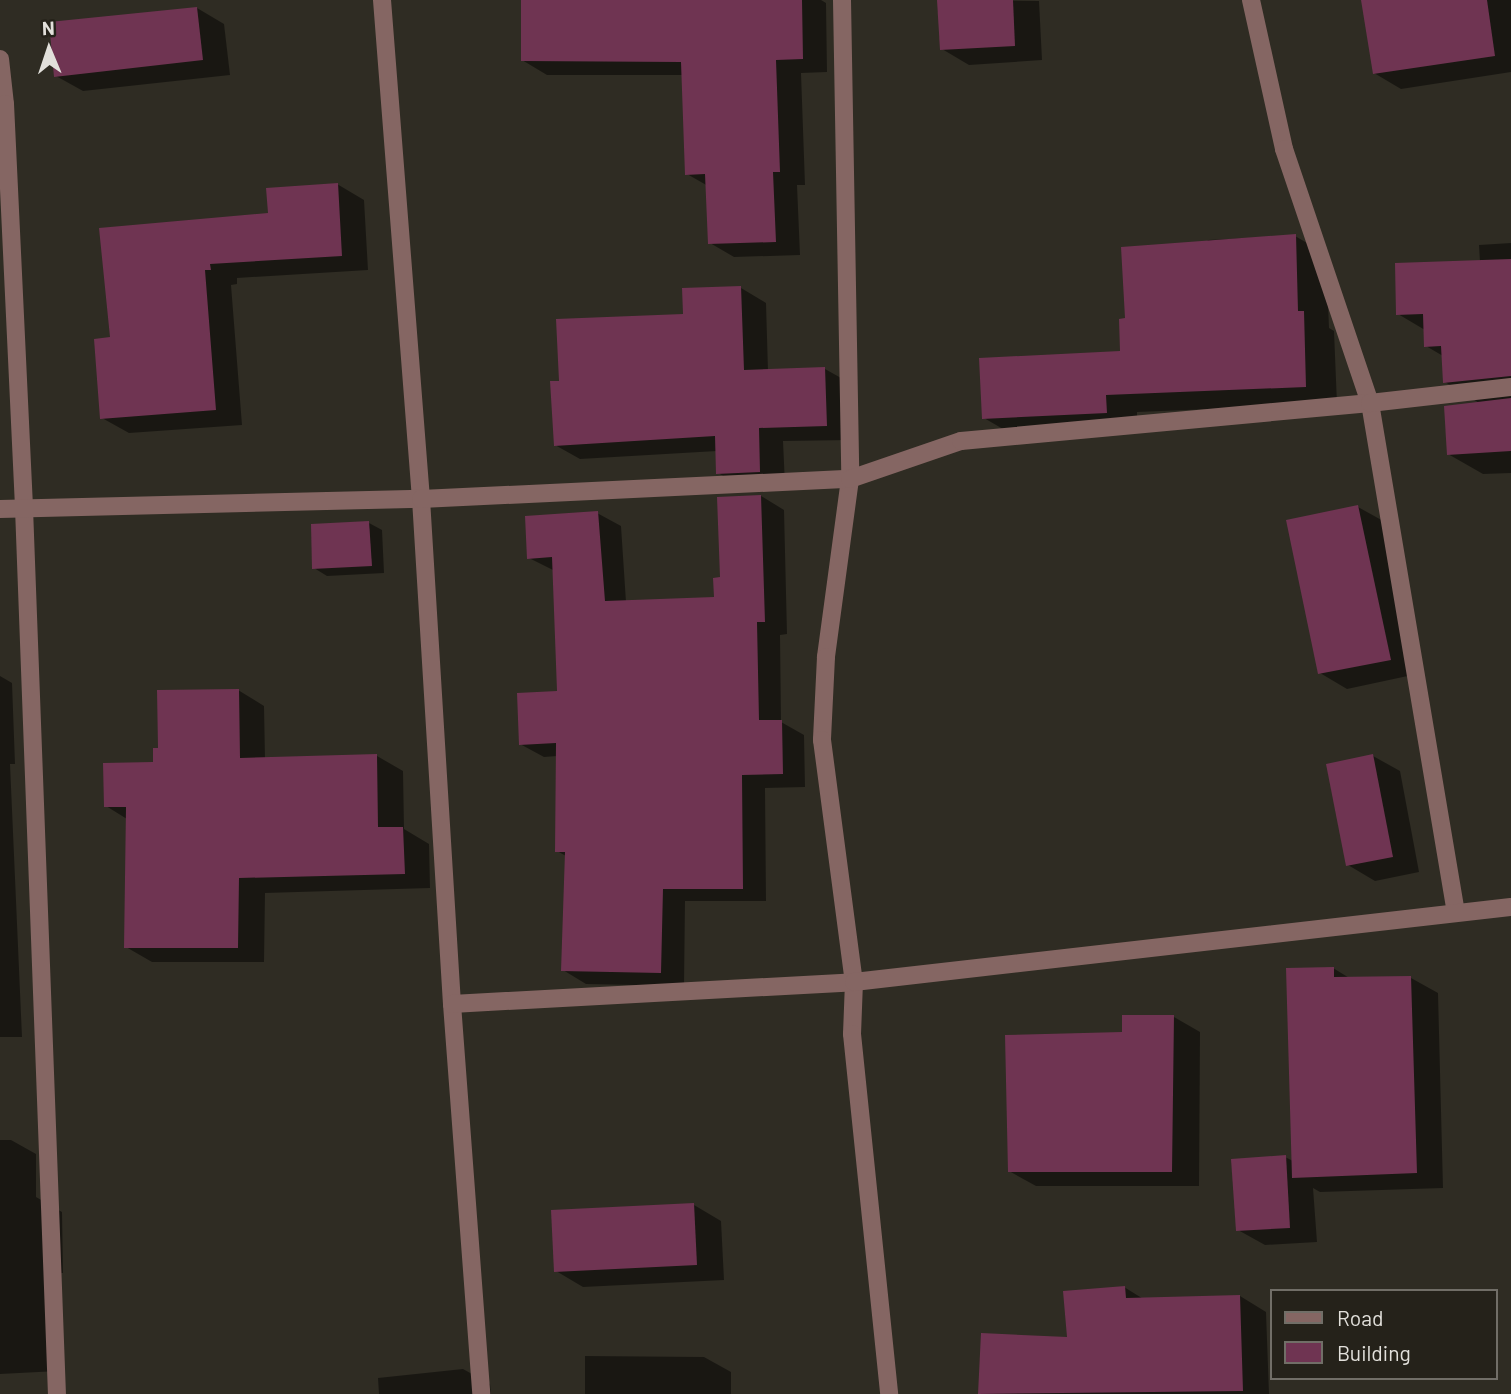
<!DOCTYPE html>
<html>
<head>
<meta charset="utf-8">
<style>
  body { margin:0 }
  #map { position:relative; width:1511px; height:1394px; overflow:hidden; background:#2f2c23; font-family:Barlow,sans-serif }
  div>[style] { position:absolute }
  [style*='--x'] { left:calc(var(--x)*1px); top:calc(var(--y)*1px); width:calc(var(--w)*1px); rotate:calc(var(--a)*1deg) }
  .shadow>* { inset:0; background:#0007 }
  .building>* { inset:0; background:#6f3452 }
  .minor>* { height:18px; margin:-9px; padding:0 9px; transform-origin:9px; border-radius:9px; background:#856663 }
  span { translate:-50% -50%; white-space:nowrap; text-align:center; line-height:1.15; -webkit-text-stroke:5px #25221a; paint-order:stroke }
  .legend { position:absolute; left:1270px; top:1289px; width:228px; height:91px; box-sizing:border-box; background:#25221a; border:2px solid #716e67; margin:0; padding:9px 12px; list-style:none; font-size:21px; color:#e2e0db }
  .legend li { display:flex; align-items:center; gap:14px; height:35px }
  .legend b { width:35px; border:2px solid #716e67 }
  .north { position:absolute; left:14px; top:14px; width:70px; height:70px; -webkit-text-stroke:5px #25221a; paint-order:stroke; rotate:358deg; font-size:19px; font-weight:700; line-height:28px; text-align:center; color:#e2e0db }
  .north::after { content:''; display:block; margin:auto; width:24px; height:32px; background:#e2e0db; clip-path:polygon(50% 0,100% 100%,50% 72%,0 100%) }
</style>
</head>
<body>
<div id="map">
  <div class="shadow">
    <i style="clip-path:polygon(523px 0,821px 0,826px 3px,827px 72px,801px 73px,805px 185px,797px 185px,800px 255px,734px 257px,710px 243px,708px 186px,687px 174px,683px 75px,547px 75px,522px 60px)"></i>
    <i style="clip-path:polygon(939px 0,1039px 1px,1042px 60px,969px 65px,942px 49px)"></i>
    <i style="clip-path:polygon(1363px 0,1511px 0,1511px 72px,1401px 89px,1374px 73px)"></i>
    <i style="clip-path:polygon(197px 8px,224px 24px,230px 75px,83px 91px,56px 76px)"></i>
    <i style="clip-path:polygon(337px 184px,364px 200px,368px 270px,237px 278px,237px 284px,231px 285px,242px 425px,129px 433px,102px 418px,112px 339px,270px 215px)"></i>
    <i style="clip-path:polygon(1295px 236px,1326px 254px,1329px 328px,1334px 331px,1337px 404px,1137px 412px,1137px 430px,1015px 436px,984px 418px,1122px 352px,1208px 240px)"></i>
    <i style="clip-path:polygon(1511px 243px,1511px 473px,1483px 474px,1448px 454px,1481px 404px,1445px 382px,1443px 356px,1426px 346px,1425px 330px,1398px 314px,1480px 262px,1479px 245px)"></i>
    <i style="clip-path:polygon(741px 288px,766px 303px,768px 371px,825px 369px,850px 383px,852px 440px,783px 441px,785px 485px,743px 487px,718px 473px,717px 451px,580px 459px,555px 445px,560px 382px)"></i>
    <i style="clip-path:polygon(761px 496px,784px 510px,787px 634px,780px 635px,781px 722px,804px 735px,805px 787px,765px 788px,766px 901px,685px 901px,684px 986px,586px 984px,563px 970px,566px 856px,557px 851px,557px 756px,544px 757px,520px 744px,559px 693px,555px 571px,529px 558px,597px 513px,621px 526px,626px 602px,716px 599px,721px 579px)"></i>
    <i style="clip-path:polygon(1358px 507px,1385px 522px,1417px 674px,1347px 689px,1320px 673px)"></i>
    <i style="clip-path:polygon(369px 523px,382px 530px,384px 573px,327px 576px,314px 568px)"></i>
    <i style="clip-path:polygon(0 676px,12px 683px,15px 764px,10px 764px,22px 1037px,0 1037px)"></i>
    <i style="clip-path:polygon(238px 690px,264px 706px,265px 759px,377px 756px,403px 771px,404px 829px,429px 844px,430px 888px,265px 893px,264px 962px,152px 962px,126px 947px,127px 819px,106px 806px,155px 764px,160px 750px)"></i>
    <i style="clip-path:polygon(1373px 756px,1400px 771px,1419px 872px,1375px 881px,1348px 865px)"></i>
    <i style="clip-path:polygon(1333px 968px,1351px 979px,1411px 978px,1438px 993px,1443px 1188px,1320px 1192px,1313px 1188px,1317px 1242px,1265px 1245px,1238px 1230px,1285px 1157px,1293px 1161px)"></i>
    <i style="clip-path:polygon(1174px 1017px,1200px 1032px,1199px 1186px,1036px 1186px,1009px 1171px,1124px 1034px)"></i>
    <i style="clip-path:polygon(0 1140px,11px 1140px,36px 1154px,36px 1197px,62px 1212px,63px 1273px,53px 1273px,58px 1371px,0 1374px)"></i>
    <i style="clip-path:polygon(694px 1205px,721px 1221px,724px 1280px,583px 1287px,556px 1271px)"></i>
    <i style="clip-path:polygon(1124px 1287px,1145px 1300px,1240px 1296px,1266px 1312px,1269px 1394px,980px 1394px,983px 1335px,1069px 1339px)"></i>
    <i style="clip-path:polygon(585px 1356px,704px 1357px,731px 1372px,731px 1394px,585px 1394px)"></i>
    <i style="clip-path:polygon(463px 1369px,490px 1384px,491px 1394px,379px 1394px,378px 1378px)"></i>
  </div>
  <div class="building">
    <i style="clip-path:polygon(521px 0,802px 0,803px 59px,776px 60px,780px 172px,773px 172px,776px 242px,708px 244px,705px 174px,685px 175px,681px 62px,521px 61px)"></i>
    <i style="clip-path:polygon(937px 0,1013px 0,1015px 46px,940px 50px)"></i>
    <i style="clip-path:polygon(1361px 0,1487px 0,1495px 56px,1373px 74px)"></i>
    <i style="clip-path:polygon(197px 7px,203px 60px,54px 77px,49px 22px)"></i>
    <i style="clip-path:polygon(338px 183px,342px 256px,210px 264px,211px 270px,205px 270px,216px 410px,100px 419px,94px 339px,110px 337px,99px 228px,268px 213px,266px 188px)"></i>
    <i style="clip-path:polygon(1296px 234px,1298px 311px,1304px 311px,1306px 387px,1106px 395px,1107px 413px,982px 419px,979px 358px,1120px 351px,1119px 319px,1125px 318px,1121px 247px)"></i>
    <i style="clip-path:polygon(1511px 259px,1511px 376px,1443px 383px,1441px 346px,1424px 347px,1423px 314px,1396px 315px,1395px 263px)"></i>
    <i style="clip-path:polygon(741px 286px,744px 370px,825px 367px,827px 426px,759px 428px,760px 472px,716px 474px,715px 436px,554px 446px,550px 381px,559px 381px,556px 319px,683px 314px,682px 288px)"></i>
    <i style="clip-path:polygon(1511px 398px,1511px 451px,1447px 455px,1444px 406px)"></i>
    <i style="clip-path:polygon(761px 495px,765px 622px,757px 622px,759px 720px,782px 720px,783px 774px,742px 775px,743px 889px,663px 889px,661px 973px,561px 971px,565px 852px,555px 852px,556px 743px,519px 745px,517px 693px,557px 691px,552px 557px,527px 559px,525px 516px,598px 511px,605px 601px,714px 597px,713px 578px,720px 577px,717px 497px)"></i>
    <i style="clip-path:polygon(1358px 505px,1391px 660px,1318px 674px,1286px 520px)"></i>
    <i style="clip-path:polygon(369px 521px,372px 566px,312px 569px,311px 524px)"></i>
    <i style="clip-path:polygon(239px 689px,240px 758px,377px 754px,378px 827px,403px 827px,405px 874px,239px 878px,238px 948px,124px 948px,126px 807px,104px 807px,103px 763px,153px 762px,153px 748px,158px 748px,157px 690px)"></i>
    <i style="clip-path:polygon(1373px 754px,1393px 857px,1346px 866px,1326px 764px)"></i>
    <i style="clip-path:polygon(1334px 967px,1334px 977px,1411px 976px,1417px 1173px,1292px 1178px,1286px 968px)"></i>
    <i style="clip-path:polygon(1122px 1015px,1174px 1015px,1172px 1172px,1008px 1172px,1005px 1035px,1122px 1032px)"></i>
    <i style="clip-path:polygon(1286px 1155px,1290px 1228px,1236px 1231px,1231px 1159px)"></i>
    <i style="clip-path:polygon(694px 1203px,697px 1265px,554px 1272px,551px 1210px)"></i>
    <i style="clip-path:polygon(1125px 1286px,1126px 1298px,1240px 1295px,1243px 1391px,978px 1394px,981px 1333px,1067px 1337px,1063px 1291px)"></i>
  </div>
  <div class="minor">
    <i style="--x:382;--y:0;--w:501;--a:85.53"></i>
    <i style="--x:421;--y:499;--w:506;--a:86.49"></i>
    <i style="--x:452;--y:1004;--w:391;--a:85.7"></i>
    <i style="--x:842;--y:0;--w:479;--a:89"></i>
    <i style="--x:850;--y:479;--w:180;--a:97.7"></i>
    <i style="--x:826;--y:657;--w:83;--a:92.8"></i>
    <i style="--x:822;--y:740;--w:244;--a:82.5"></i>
    <i style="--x:854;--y:982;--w:52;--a:92.2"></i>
    <i style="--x:852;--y:1034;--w:362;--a:84.1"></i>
    <i style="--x:1251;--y:0;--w:153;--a:77.5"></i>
    <i style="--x:1284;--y:149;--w:268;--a:71.3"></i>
    <i style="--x:1370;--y:403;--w:517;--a:80.43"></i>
    <i style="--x:0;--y:59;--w:45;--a:83.7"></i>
    <i style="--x:5;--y:104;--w:404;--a:87.3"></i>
    <i style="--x:24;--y:508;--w:887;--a:87.87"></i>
    <i style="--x:0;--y:509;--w:421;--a:-1.4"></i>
    <i style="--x:421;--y:499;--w:429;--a:-2.7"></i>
    <i style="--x:850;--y:479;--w:117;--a:-18.9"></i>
    <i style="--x:961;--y:441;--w:411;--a:-5.3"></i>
    <i style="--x:1370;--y:403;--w:142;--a:-6.5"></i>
    <i style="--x:452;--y:1004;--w:403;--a:-3.1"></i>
    <i style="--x:854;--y:982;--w:661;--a:-6.51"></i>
  </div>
  <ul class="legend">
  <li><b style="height:9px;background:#856663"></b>Road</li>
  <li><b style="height:19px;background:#6f3452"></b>Building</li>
  </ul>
  <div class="north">N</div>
</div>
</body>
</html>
